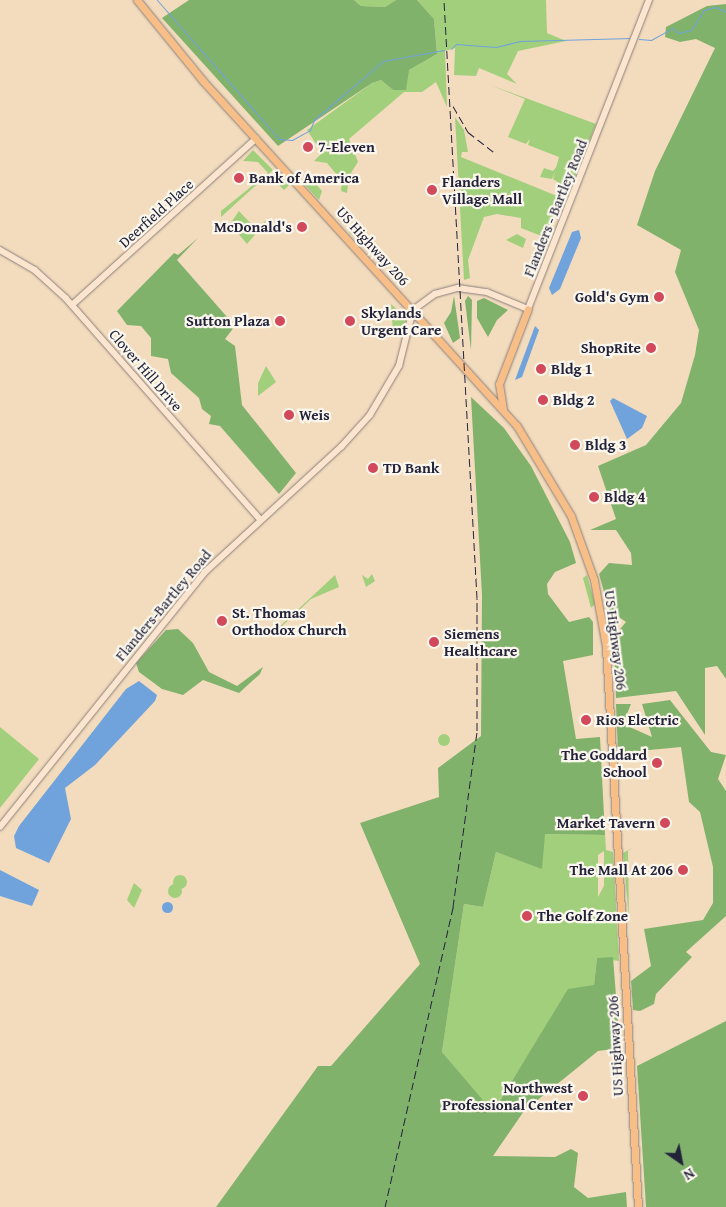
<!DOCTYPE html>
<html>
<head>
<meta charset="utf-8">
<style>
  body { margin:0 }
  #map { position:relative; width:726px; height:1207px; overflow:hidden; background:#f2dcbd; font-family:"Gentium Book Plus",serif }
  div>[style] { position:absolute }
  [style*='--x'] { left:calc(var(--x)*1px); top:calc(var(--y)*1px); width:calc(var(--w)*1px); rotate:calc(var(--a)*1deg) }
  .green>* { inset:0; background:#a2cf7c }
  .round { border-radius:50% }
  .forest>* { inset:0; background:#81b26c }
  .water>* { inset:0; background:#70a2db }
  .stream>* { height:1px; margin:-0.5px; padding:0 0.5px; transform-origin:0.5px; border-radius:0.5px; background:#70a2db }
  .roads { filter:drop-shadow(0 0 1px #8a7f7c) drop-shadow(0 0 1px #8a7f7c) }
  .secondary>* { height:5.5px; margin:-2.75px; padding:0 2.75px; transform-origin:2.75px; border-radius:2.75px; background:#fce5cf }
  .highway>* { height:7px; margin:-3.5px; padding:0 3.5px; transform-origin:3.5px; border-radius:3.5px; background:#f7be88 }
  .rail>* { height:1px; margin-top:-0.5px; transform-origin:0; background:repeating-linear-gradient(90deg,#22223b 0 8px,transparent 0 12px) }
  .dots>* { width:14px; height:14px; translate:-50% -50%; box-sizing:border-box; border:2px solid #fbf7ec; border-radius:50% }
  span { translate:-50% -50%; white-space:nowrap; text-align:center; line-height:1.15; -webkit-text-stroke:4.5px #fbf7ec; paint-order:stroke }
  .poi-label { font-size:15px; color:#22223b; font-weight:700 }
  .left { translate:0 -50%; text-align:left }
  .right { translate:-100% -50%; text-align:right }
  .street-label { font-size:15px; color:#22223b }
  .north { position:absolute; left:656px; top:1137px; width:50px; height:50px; -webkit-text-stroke:4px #fbf7ec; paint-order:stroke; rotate:147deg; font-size:14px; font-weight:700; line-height:20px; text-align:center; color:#22223b }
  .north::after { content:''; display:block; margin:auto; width:18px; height:22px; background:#22223b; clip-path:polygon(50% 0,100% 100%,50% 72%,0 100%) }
</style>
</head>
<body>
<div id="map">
  <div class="green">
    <i style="clip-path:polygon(354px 0,396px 0,385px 7px,361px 6px)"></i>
    <i style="clip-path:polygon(417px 0,546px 0,547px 33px,566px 41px,518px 51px,507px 74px,517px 84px,479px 68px,476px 76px,454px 75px,455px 48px,445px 51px,447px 107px,436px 82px,422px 92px,404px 92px,349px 139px,358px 162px,349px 176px,347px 193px,341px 191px,342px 181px,327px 163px,314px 161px,322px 153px,307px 130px,372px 83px,381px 80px,393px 90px,409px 70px,437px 54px,434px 19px)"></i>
    <i style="clip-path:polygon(490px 85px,596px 124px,570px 190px,553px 179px,559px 157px,528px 145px,530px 139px,526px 144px,508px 137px,525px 99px)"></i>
    <i style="clip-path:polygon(455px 117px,464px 130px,468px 152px,462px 152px,461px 157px,557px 196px,560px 201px,544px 237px,521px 228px,521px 218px,497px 214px,484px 217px,468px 260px,470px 278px,464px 280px)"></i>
    <i style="clip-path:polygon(253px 150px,273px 170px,221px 217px,221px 211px,268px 173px,258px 162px,243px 161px)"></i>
    <i style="clip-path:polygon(558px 165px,552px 179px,540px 177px,544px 168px,553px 171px)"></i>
    <i style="clip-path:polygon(281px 176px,289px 185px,284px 190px,277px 183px,272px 184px)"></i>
    <i style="clip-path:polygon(313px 181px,322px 191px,319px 200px,304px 184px)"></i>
    <i style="clip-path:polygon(239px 211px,256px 229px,270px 217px,247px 244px,230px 224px)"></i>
    <i style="clip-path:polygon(353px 227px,386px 263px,384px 266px,349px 232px)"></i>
    <i style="clip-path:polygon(517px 234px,526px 239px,523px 248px,506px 240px)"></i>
    <i style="clip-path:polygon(391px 304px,407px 318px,402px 336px,393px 332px)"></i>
    <i style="clip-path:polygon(266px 366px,276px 382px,258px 396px,258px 383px)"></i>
    <i style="clip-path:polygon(372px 574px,375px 581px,366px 587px,362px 575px,368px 579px)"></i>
    <i style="clip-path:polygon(335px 575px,339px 587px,311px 599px,280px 628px,277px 629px)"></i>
    <i style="clip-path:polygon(587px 575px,595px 604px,591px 608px,583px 578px)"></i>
    <i style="clip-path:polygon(0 727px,39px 759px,0 808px)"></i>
    <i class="round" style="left:438px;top:734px;width:12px;height:12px"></i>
    <i style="clip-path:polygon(evenodd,544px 834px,605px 835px,606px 850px,613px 852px,619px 961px,597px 958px,594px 985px,524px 1062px,492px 1112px,442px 1052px,464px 904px,483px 907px,496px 852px,541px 868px,544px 834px,604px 851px,604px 886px,598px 897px,598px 855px,604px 851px)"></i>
    <i style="clip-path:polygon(632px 848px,628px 851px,629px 918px,623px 853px)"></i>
    <i class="round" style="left:173px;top:875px;width:14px;height:14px"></i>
    <i style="clip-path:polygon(134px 883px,142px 890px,134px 908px,127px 900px)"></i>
    <i class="round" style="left:168px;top:884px;width:14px;height:14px"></i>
  </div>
  <div class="forest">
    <i style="clip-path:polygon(189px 0,354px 0,361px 6px,385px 7px,396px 0,417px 0,434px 19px,437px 54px,409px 70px,406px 90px,393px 90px,381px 80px,372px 83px,278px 146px,162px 18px)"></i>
    <i style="clip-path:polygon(726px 4px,726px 679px,717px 666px,705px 668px,705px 735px,676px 691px,616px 698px,614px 649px,620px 647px,616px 634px,626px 622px,609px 610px,599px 574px,609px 563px,632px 565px,631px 553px,616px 530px,590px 530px,616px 519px,598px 466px,646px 445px,681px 403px,695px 355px,699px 330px,675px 272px,681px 250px,637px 225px,655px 171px,715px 48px,696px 39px,680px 42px,665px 37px,666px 27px,707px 6px)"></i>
    <i style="clip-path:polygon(198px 238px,177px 260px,235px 326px,225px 339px,235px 346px,242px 405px,296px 473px,279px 494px,220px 426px,209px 424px,211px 416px,202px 409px,199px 398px,171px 373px,168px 359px,151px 356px,151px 338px,141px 326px,127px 325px,117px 311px,174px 253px,178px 255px)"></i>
    <i style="clip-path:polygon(454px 296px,460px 338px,453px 343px,444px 323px,451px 312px)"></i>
    <i style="clip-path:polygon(468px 296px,472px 300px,471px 350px,465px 301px)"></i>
    <i style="clip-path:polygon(484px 298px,508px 310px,497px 320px,488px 337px,477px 318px,477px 301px)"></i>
    <i style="clip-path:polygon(471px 397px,504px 428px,531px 466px,570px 542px,576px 563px,555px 572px,547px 584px,548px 594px,569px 622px,589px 617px,593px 622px,593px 655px,563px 661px,576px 739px,600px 737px,605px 835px,545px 834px,542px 869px,496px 852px,483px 907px,464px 904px,442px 1052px,493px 1112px,568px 989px,594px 985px,597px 958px,613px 957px,620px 1048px,598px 1051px,524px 1111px,493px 1156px,555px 1157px,571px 1149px,578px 1153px,574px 1187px,588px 1198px,626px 1192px,627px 1207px,216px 1207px,318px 1066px,331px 1066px,420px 964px,360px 823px,439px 797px,438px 768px,481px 736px,482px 595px)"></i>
    <i style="clip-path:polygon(178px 629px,193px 643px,209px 672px,237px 686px,263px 667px,260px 674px,239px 693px,203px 680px,183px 695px,162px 689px,139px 672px,136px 663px,166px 630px)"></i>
    <i style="clip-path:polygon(670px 700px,711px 752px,726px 755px,718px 779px,726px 791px,726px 916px,686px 952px,692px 957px,656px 994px,654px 1004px,640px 1011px,633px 1010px,631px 981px,651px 966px,644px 929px,703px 920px,713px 903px,713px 867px,700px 812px,689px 802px,681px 747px,618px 753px,616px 704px,631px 704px,623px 724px,652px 737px,642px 704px)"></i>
    <i style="clip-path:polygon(726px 1021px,726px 1207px,646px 1207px,637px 1066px)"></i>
  </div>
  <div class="water">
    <i style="clip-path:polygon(579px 230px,581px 238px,560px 289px,552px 295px,549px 288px,572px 232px)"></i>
    <i style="clip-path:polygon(535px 326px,539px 330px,522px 377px,515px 380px)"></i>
    <i style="clip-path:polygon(613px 398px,647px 416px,642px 428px,627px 439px,610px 401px)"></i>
    <i style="clip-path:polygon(139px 681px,157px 695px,155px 701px,95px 765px,65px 788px,71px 819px,49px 863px,16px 848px,14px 836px,19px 826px,126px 689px)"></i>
    <i style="clip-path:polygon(0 870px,39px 890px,32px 906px,0 896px)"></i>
    <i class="round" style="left:161.5px;top:901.5px;width:11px;height:11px"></i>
  </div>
  <div class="stream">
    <i style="--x:157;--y:0;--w:185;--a:48.7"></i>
    <i style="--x:279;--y:139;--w:13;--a:4"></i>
    <i style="--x:292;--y:140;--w:21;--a:-29"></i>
    <i style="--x:310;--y:130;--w:11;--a:-68"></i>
    <i style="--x:314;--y:120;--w:91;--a:-40.5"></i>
    <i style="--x:383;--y:61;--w:62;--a:-10.2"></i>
    <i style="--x:639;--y:39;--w:12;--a:5"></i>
    <i style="--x:651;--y:40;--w:25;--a:-29"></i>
    <i style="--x:673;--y:28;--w:7;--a:45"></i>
    <i style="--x:678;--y:33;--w:13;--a:-13"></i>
    <i style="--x:691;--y:30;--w:24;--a:-57"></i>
    <i style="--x:704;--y:10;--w:12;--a:-14"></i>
    <i style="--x:716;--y:7;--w:11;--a:27"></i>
    <i style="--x:451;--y:49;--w:7;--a:-45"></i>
    <i style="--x:456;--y:44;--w:40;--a:4.3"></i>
    <i style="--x:496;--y:47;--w:25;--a:-14"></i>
    <i style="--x:520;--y:41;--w:112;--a:-1.5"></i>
  </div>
  <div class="roads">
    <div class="secondary">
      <i style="--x:0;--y:250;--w:40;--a:29.7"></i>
      <i style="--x:35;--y:270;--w:42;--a:42.1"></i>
      <i style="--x:66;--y:298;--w:295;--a:48.7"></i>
      <i style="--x:72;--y:305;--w:248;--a:-42.1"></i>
      <i style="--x:0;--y:827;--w:327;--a:-51.2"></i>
      <i style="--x:205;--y:572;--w:185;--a:-42.6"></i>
      <i style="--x:341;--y:447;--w:43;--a:-47.8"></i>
      <i style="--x:370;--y:415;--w:57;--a:-59.4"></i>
      <i style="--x:399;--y:366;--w:58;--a:-76"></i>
      <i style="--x:413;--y:310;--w:27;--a:-36"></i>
      <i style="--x:435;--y:294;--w:24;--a:-15"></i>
      <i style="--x:458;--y:288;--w:29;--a:8"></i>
      <i style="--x:487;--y:292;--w:44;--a:22.5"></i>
      <i style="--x:528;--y:309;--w:332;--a:-68.6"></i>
    </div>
    <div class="highway">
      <i style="--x:137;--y:0;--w:104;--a:50.8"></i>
      <i style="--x:203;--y:81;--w:466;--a:47.7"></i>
      <i style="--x:517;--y:426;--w:105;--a:59"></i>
      <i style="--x:571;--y:516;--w:68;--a:70.2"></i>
      <i style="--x:594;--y:580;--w:68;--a:79.8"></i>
      <i style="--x:606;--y:647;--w:561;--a:86.73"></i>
      <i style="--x:503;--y:409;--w:25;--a:-99"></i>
      <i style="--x:499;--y:384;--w:80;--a:-68.9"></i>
    </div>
  </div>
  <div class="rail">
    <i style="--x:453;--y:106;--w:30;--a:60"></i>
    <i style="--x:468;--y:132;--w:34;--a:38"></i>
    <i style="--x:385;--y:1207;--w:308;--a:-77.2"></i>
    <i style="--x:453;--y:907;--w:178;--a:-82.2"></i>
    <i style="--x:477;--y:731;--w:133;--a:-90"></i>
    <i style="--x:477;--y:598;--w:599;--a:-93.16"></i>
  </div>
  <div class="dots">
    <i style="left:308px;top:147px;background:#d1495b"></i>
    <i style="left:239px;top:178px;background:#d1495b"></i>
    <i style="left:432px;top:190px;background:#d1495b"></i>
    <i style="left:302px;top:227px;background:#d1495b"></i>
    <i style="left:659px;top:297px;background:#d1495b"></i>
    <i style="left:280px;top:321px;background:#d1495b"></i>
    <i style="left:350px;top:321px;background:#d1495b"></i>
    <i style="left:651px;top:348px;background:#d1495b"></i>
    <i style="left:541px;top:369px;background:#d1495b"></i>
    <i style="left:543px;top:400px;background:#d1495b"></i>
    <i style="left:289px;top:415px;background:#d1495b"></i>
    <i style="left:575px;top:445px;background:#d1495b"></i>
    <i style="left:373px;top:468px;background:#d1495b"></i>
    <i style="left:594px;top:497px;background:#d1495b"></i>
    <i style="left:222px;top:621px;background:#d1495b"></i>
    <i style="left:434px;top:642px;background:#d1495b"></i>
    <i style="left:586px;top:720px;background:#d1495b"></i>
    <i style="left:657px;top:763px;background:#d1495b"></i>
    <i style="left:665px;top:823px;background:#d1495b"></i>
    <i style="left:683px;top:870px;background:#d1495b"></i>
    <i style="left:527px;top:916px;background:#d1495b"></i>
    <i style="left:583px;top:1096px;background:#d1495b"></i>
  </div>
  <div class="poi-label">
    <span class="left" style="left:318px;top:147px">7-Eleven</span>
    <span class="left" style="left:249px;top:178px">Bank of America</span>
    <span class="left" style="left:442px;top:190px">Flanders<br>Village Mall</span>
    <span class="right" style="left:292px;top:227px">McDonald's</span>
    <span class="right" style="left:649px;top:297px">Gold's Gym</span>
    <span class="left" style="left:361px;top:321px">Skylands<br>Urgent Care</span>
    <span class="right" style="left:270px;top:321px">Sutton Plaza</span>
    <span class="right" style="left:641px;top:348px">ShopRite</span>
    <span class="left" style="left:551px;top:369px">Bldg 1</span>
    <span class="left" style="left:553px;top:400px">Bldg 2</span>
    <span class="left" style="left:299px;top:415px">Weis</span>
    <span class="left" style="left:585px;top:445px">Bldg 3</span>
    <span class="left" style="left:383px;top:468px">TD Bank</span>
    <span class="left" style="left:604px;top:497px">Bldg 4</span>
    <span class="left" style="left:232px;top:621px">St. Thomas<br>Orthodox Church</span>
    <span class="left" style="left:444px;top:642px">Siemens<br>Healthcare</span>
    <span class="left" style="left:596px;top:720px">Rios Electric</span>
    <span class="right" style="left:647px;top:763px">The Goddard<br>School</span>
    <span class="right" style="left:655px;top:823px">Market Tavern</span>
    <span class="right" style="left:673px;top:870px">The Mall At 206</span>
    <span class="left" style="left:537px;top:916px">The Golf Zone</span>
    <span class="right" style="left:573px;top:1096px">Northwest<br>Professional Center</span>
  </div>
  <div class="street-label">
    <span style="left:555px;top:208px;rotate:-68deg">Flanders - Bartley Road</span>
    <span style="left:156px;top:213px;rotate:-42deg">Deerfield Place</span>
    <span style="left:373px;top:246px;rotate:48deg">US Highway 206</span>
    <span style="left:146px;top:370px;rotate:49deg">Clover Hill Drive</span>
    <span style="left:163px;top:605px;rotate:-50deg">Flanders-Bartley Road</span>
    <span style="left:616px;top:640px;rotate:83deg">US Highway 206</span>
    <span style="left:615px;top:1046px;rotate:-93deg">US Highway 206</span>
  </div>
  <div class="north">N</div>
</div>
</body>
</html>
